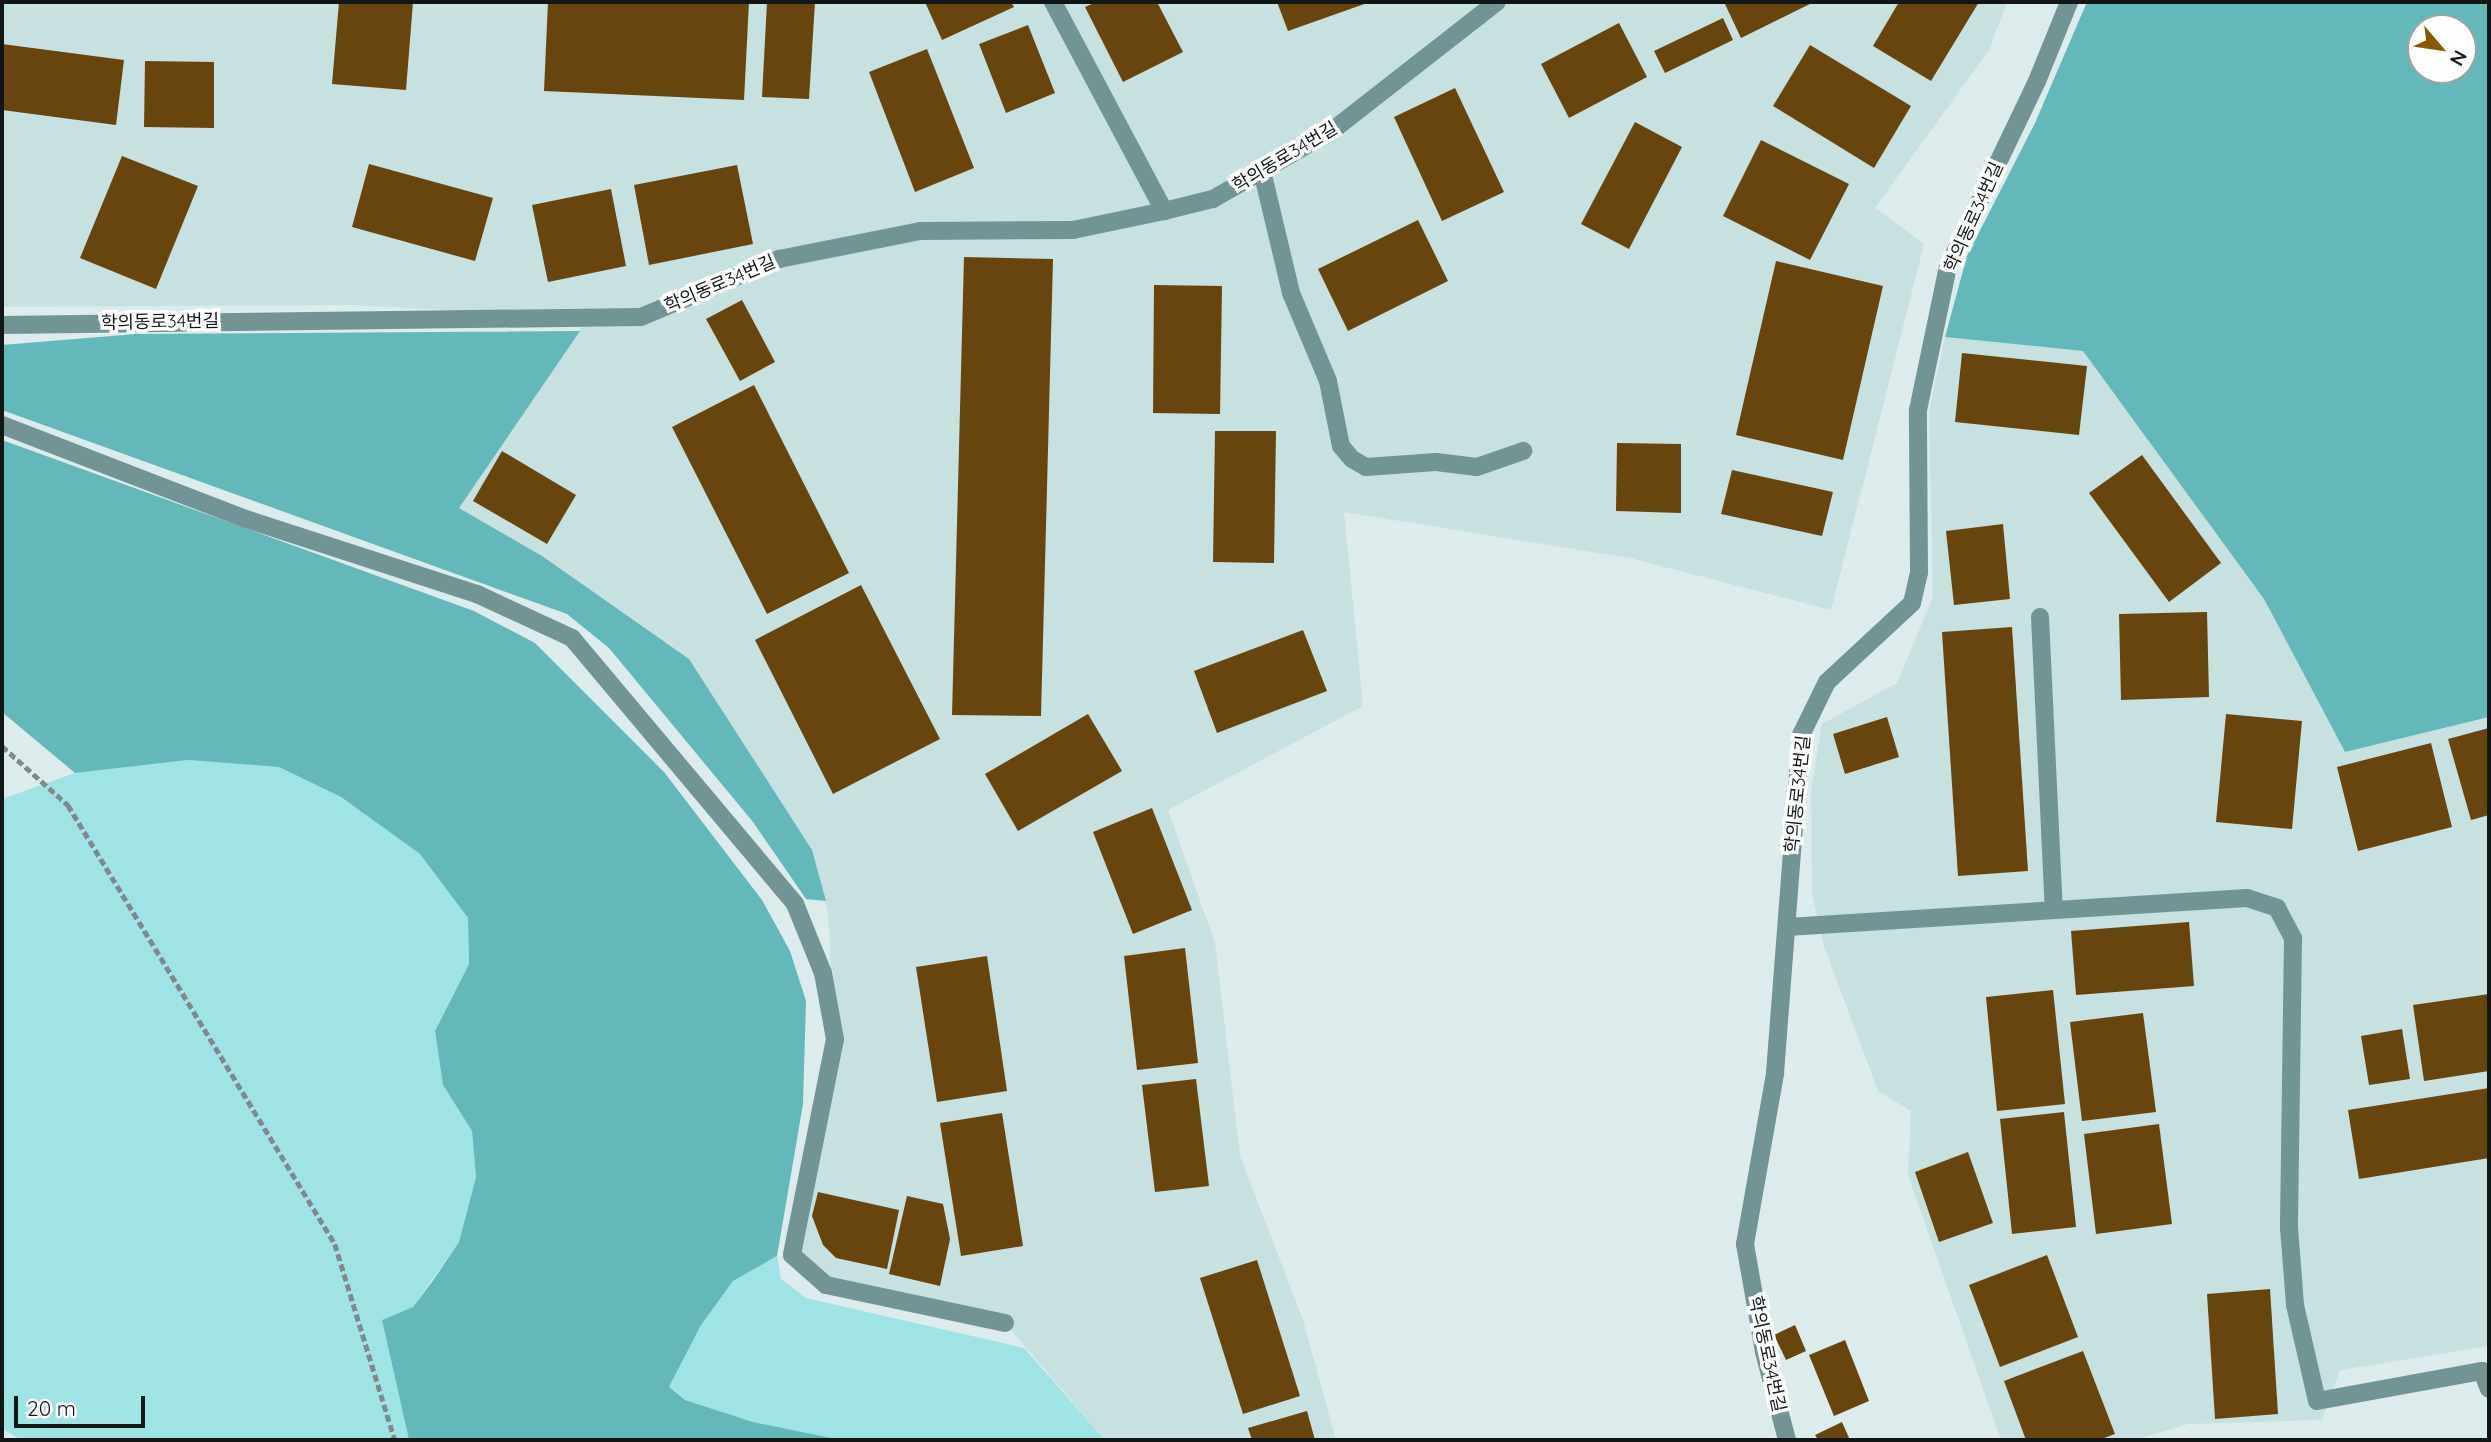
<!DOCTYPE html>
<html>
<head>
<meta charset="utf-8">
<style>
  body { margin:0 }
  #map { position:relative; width:2491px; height:1442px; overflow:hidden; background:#dcebec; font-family:Quicksand,"Noto Sans KR",sans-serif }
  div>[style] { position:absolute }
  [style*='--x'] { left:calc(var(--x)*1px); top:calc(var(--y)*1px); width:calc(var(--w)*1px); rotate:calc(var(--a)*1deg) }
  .built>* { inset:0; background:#c7e0e0 }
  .green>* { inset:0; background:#9fe3e5 }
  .forest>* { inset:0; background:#64b8ba }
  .building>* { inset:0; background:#68450f }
  .path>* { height:4.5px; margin-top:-2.25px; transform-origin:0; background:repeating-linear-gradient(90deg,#808a8b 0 7px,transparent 0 10.5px) }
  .minor>* { height:18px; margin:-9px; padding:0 9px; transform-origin:9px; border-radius:9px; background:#739495 }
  span { translate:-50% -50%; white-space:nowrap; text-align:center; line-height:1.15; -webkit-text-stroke:7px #fff; paint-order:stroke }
  .street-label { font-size:18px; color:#111717 }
  .frame { position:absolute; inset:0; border:4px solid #111717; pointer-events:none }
  .north { position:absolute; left:2407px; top:14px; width:70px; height:70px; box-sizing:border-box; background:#fff; border:2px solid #a0a2a2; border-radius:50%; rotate:119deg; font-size:19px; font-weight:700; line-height:28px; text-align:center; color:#111717 }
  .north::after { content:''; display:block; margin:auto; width:24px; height:32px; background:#895700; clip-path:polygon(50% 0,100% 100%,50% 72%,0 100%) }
  .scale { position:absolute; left:14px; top:1396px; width:131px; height:32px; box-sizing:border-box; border:4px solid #111717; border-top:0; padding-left:9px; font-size:21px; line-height:24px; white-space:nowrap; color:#111717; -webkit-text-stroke:5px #fff; paint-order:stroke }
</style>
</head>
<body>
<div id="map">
  <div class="built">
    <i style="clip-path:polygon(2px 2px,2007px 2px,1989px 50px,1875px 208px,1924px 244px,1831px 610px,1630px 558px,1344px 512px,1363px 706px,1168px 810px,1215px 943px,1240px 1156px,1303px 1320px,1336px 1440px,1105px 1440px,1005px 1323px,826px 1285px,792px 1255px,835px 1039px,828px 912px,812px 850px,542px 556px,458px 508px,589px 317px,351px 305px,2px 307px)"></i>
    <i style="clip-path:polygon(1945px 337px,2083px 351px,2264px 599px,2345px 752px,2489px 717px,2489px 1346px,2340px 1370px,2322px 1420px,2188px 1424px,2134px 1440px,2001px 1440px,1908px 1175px,1911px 1111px,1878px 1091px,1824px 946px,1812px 894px,1811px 790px,1822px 724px,1897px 683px,1933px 597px,1929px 412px)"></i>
  </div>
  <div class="green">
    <i style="clip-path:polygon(188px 760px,279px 767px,341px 797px,420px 854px,468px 918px,469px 964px,435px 1031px,443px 1085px,472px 1131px,476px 1177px,459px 1242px,413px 1307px,382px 1320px,409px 1440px,22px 1440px,2px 1429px,2px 799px,75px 773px)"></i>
    <i style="clip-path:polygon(777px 1256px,781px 1279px,806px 1298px,1024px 1348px,1105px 1440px,841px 1440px,753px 1422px,685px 1400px,669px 1387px,701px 1325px,733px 1281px)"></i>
  </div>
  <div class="forest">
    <i style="clip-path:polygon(evenodd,2087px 2px,2489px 2px,2489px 717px,2345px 752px,2264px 599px,2083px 351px,1945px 337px,1967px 256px,2035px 123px,2087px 2px,2421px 28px,2463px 28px,2463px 70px,2421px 70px,2421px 28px)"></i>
    <i style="clip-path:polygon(580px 331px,459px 508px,542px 556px,689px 659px,812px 850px,826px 901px,806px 899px,753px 822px,609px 648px,567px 614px,2px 410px,2px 345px,136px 334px)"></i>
    <i style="clip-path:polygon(2px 440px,474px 611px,535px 643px,664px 772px,762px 900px,790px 951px,806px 1001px,803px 1104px,777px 1256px,733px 1281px,701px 1325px,669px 1387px,685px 1400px,753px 1422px,841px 1440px,409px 1440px,382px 1320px,413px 1307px,432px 1282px,459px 1242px,476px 1177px,472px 1131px,443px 1085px,435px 1031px,469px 964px,468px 918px,420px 854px,341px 797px,279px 767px,188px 760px,75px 773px,2px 712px)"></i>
  </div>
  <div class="building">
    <i style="clip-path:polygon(339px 2px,413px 2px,406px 90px,332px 84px)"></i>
    <i style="clip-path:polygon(548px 2px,749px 2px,744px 100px,544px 91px)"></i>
    <i style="clip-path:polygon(767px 2px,815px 2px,809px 99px,762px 97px)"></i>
    <i style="clip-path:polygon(925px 2px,1011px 2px,1014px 7px,942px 40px)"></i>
    <i style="clip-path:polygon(1096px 2px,1157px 2px,1183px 52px,1123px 82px,1085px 7px)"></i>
    <i style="clip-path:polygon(1277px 2px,1370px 2px,1288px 31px)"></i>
    <i style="clip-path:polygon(1724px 2px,1814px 2px,1741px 38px)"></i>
    <i style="clip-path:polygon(1899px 2px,1979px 2px,1931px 81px,1873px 46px)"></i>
    <i style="clip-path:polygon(1723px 18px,1733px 40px,1665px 73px,1654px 51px)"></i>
    <i style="clip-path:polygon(1619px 23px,1647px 77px,1569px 118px,1541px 64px)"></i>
    <i style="clip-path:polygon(1028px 25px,1055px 93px,1006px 113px,979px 44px)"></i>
    <i style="clip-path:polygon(2px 44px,124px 60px,116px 125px,2px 110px)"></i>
    <i style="clip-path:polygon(1810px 45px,1911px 106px,1874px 168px,1773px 106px)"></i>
    <i style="clip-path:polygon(927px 49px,974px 168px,915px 192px,869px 72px)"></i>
    <i style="clip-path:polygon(145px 61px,214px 62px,214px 128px,144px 127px)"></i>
    <i style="clip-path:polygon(1455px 88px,1504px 192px,1442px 221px,1394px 117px)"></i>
    <i style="clip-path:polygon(1635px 122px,1682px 147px,1629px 249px,1581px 224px)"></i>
    <i style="clip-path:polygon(1761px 140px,1849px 184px,1810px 260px,1723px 216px)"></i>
    <i style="clip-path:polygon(122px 156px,198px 186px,156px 289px,80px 258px)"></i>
    <i style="clip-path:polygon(369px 164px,493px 198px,475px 261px,352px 227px)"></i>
    <i style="clip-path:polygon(737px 165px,753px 244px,649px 265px,634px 185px)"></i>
    <i style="clip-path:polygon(611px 189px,626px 266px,548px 282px,532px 205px)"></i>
    <i style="clip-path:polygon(1418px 220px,1448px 281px,1348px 331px,1318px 269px)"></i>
    <i style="clip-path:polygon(964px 257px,1053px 259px,1041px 716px,952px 715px)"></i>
    <i style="clip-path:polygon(1776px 261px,1883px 286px,1843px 460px,1736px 435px)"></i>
    <i style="clip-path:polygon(1154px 285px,1222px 286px,1220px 414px,1153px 413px)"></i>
    <i style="clip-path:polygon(742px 300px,775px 362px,740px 381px,706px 319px)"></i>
    <i style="clip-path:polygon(1962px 353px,2087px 366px,2079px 435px,1955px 422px)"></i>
    <i style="clip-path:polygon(754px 385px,849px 573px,767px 614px,672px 427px)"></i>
    <i style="clip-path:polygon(1215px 431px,1276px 431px,1274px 563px,1213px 562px)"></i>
    <i style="clip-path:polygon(1617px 443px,1681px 444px,1681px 513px,1616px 511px)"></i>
    <i style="clip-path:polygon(502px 451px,576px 495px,547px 544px,473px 501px)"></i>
    <i style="clip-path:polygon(2142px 455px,2221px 563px,2169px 602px,2089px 493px)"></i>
    <i style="clip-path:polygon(1732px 470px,1833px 492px,1822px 536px,1721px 514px)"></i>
    <i style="clip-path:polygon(2003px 524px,2010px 599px,1954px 605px,1946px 531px)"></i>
    <i style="clip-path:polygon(861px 585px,940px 739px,833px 794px,755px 640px)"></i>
    <i style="clip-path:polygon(2207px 612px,2209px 697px,2121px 700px,2119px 614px)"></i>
    <i style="clip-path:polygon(2012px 627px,2028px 871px,1958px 876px,1942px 632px)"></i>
    <i style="clip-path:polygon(1303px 630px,1327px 691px,1217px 733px,1194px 671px)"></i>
    <i style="clip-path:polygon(1088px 714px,1122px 771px,1018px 831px,985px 774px)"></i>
    <i style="clip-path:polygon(2226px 714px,2302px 721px,2292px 829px,2216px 822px)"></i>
    <i style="clip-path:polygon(1887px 717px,1899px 757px,1845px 774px,1833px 734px)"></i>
    <i style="clip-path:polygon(2489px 728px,2489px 815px,2471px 820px,2448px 739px)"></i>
    <i style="clip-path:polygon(2431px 743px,2452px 827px,2358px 851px,2337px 767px)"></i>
    <i style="clip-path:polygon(1152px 808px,1192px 910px,1133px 934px,1093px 832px)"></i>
    <i style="clip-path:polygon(2189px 922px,2194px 986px,2076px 995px,2071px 931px)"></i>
    <i style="clip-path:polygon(1185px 948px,1198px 1063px,1137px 1070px,1124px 956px)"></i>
    <i style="clip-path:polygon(987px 956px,1007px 1091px,937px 1102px,916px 967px)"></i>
    <i style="clip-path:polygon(2053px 990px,2065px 1104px,1997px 1111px,1986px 997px)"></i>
    <i style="clip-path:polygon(2489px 994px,2489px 1071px,2424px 1081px,2413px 1005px)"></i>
    <i style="clip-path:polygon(2143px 1013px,2156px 1112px,2082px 1121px,2070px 1022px)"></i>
    <i style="clip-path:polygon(2402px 1029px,2410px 1079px,2369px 1085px,2361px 1036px)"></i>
    <i style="clip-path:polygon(1196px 1079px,1209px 1186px,1155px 1192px,1142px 1085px)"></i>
    <i style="clip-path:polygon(2489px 1088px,2489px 1158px,2359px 1179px,2348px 1110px)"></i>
    <i style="clip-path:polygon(2064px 1112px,2076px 1227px,2012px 1234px,2000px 1119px)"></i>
    <i style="clip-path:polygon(1002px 1113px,1023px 1246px,961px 1256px,940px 1123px)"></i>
    <i style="clip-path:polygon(2159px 1124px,2172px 1224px,2096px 1234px,2084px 1134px)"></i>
    <i style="clip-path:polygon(1968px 1152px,1993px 1223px,1939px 1242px,1915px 1172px)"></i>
    <i style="clip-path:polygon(818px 1192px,899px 1210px,887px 1269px,836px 1258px,823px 1245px,812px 1216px)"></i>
    <i style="clip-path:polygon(907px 1196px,943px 1204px,950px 1239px,940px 1286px,889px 1274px)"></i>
    <i style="clip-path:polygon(2047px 1255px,2078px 1337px,2000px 1367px,1969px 1285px)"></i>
    <i style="clip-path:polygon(1257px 1260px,1300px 1396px,1243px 1414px,1200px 1278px)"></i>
    <i style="clip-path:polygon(2270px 1289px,2278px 1414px,2215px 1419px,2207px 1294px)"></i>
    <i style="clip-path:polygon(1795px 1325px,1806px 1351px,1786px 1360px,1774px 1335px)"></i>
    <i style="clip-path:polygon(1845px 1340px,1869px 1401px,1834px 1416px,1809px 1355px)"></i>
    <i style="clip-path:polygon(2083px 1351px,2115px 1434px,2099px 1440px,2026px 1440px,2004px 1381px)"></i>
    <i style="clip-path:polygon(1307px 1411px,1315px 1440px,1252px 1440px,1248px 1428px)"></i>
    <i style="clip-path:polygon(1842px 1422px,1850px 1440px,1818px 1440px,1815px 1435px)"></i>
  </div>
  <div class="path">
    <i style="--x:2;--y:746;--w:89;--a:41.8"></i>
    <i style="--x:68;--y:805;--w:514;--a:58.69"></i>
    <i style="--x:335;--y:1244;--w:205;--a:73"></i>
  </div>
  <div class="minor">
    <i style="--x:1053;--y:2;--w:237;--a:62"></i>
    <i style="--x:1262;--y:171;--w:125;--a:76.6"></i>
    <i style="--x:1291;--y:293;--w:95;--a:67.2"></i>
    <i style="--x:1328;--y:381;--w:66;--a:78.7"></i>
    <i style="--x:1341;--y:446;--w:17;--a:50"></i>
    <i style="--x:1352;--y:459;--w:16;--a:30"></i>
    <i style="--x:1366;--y:467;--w:70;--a:-4.1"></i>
    <i style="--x:1436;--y:462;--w:41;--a:7"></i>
    <i style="--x:1477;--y:467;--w:49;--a:-19.2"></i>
    <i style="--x:2;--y:325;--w:639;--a:-0.72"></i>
    <i style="--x:641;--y:317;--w:150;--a:-22.8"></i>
    <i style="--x:779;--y:259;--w:144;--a:-11.2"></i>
    <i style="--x:920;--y:231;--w:153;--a:-0.4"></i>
    <i style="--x:1073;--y:230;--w:93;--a:-11.8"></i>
    <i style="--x:1164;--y:211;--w:50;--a:-13.8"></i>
    <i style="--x:1213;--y:199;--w:138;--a:-29.9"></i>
    <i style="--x:1333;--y:130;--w:208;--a:-38"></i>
    <i style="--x:2;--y:425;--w:261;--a:21.1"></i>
    <i style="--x:246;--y:519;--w:243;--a:18"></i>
    <i style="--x:477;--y:594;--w:105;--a:24.9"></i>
    <i style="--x:572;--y:638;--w:347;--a:50"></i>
    <i style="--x:795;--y:904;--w:74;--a:67.9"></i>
    <i style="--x:823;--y:973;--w:67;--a:79.7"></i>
    <i style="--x:835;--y:1039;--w:220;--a:101.3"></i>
    <i style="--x:792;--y:1255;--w:45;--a:41.4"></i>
    <i style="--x:826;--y:1285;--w:183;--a:12"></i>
    <i style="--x:2040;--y:617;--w:293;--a:87.3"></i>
    <i style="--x:1787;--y:927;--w:461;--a:-3.6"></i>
    <i style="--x:2247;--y:898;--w:32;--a:18"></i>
    <i style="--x:2277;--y:908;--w:34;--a:62"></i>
    <i style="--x:2293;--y:938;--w:290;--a:90.8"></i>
    <i style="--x:2289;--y:1228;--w:77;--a:85.5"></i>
    <i style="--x:2295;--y:1305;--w:98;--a:77.1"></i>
    <i style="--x:2317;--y:1401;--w:168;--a:-10.3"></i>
    <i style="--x:2482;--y:1371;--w:19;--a:69"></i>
    <i style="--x:1787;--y:1440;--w:91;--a:-104.6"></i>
    <i style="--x:1764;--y:1352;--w:110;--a:-100"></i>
    <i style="--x:1745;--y:1244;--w:174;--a:-80"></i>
    <i style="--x:1775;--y:1073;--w:339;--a:-85.6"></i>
    <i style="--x:1801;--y:735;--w:59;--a:-63.9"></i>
    <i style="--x:1827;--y:682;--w:116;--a:-42.9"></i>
    <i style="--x:1912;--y:603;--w:32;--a:-77"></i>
    <i style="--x:1919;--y:572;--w:162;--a:-90.4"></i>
    <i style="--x:1918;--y:410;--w:146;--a:-78.2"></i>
    <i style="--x:1948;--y:267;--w:206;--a:-64.4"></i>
    <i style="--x:2037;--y:81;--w:85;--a:-67.9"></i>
  </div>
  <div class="street-label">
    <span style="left:1285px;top:157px;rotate:-31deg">학의동로34번길</span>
    <span style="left:1974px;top:217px;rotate:-66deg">학의동로34번길</span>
    <span style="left:720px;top:284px;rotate:-23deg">학의동로34번길</span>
    <span style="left:160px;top:322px;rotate:-1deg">학의동로34번길</span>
    <span style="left:1798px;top:794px;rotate:-84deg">학의동로34번길</span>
    <span style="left:1767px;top:1354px;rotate:78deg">학의동로34번길</span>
  </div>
  <div class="frame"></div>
  <div class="north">N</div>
  <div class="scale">20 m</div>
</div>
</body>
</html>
